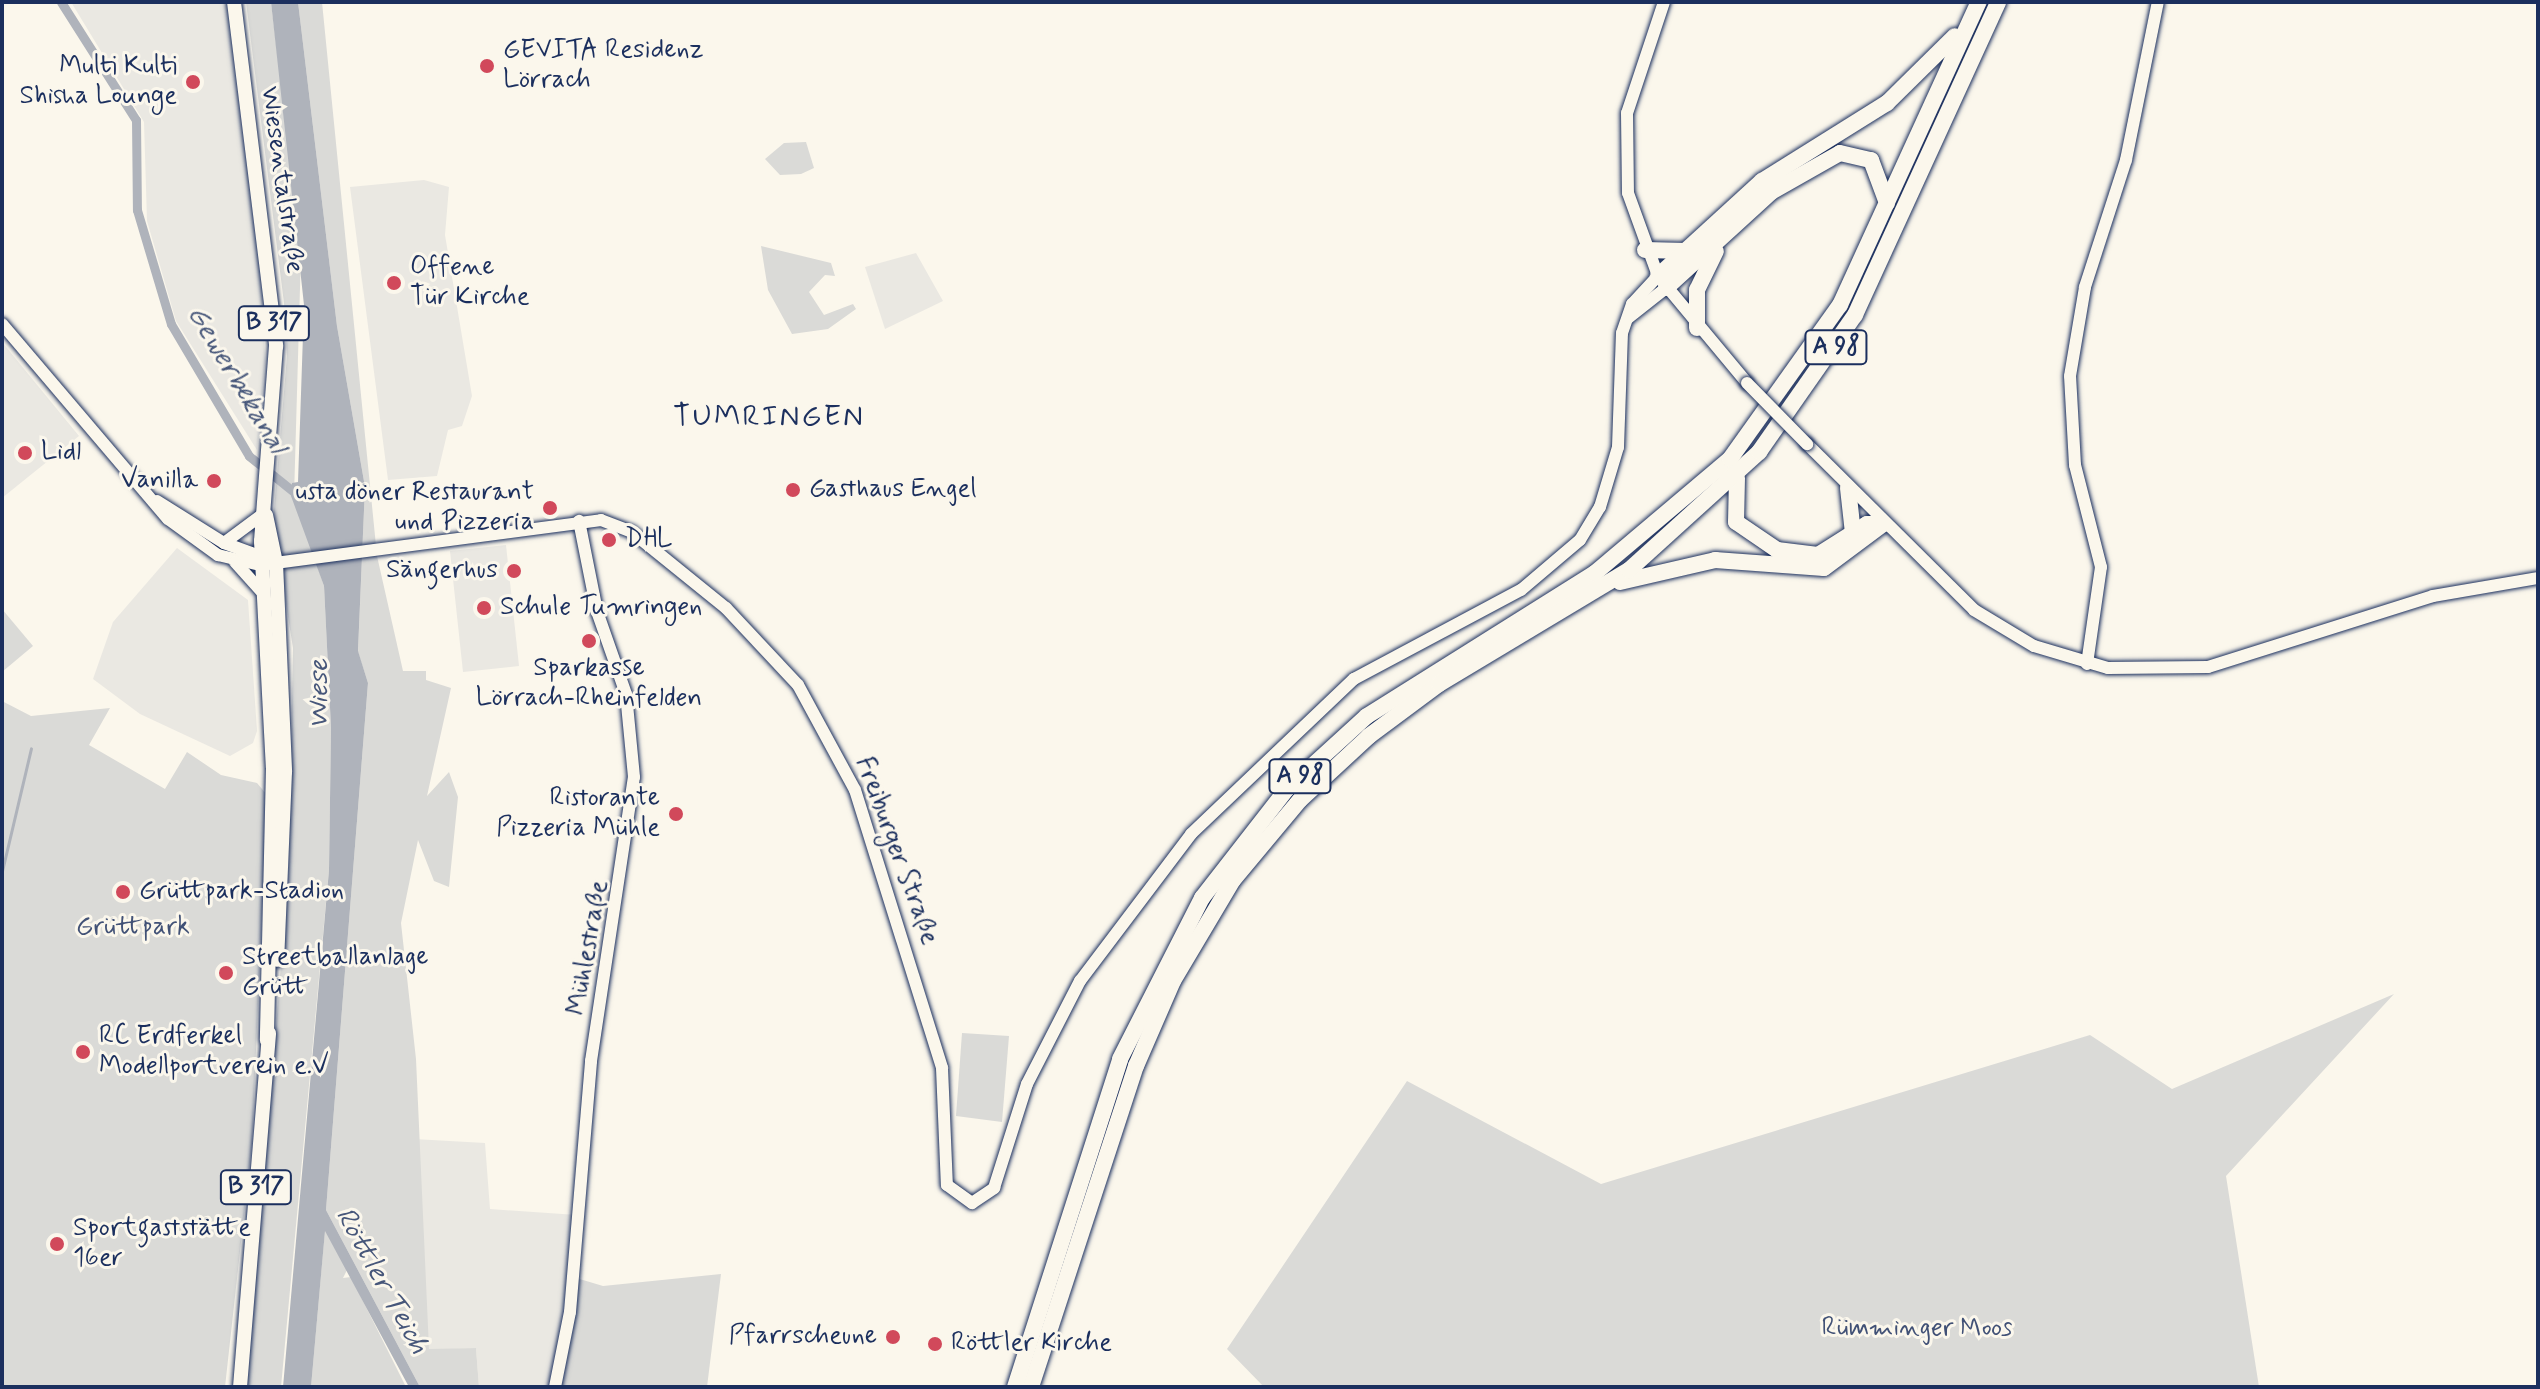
<!DOCTYPE html>
<html>
<head>
<meta charset="utf-8">
<style>
  body { margin:0 }
  #map { position:relative; width:2540px; height:1389px; overflow:hidden; background:#fbf7ec; font-family:Mynerve,sans-serif }
  div>[style] { position:absolute }
  [style*='--x'] { left:calc(var(--x)*1px); top:calc(var(--y)*1px); width:calc(var(--w)*1px); rotate:calc(var(--a)*1deg) }
  .built>* { inset:0; background:#eae8e2 }
  .green>* { inset:0; background:#dadad7 }
  .water>* { inset:0; background:#afb3bb }
  .stream>* { height:3px; margin:-1.5px; padding:0 1.5px; transform-origin:1.5px; border-radius:1.5px; background:#afb3bb }
  .canal>* { height:9px; margin:-4.5px; padding:0 4.5px; transform-origin:4.5px; border-radius:4.5px; background:#afb3bb }
  .roads { filter:drop-shadow(0 0 2px #1b2f5e) drop-shadow(0 0 2px #1b2f5e) }
  .secondary>* { height:12px; margin:-6px; padding:0 6px; transform-origin:6px; border-radius:6px; background:#fbf7ec }
  .primary>* { height:14px; margin:-7px; padding:0 7px; transform-origin:7px; border-radius:7px; background:#fbf7ec }
  .highway>* { height:16px; margin:-8px; padding:0 8px; transform-origin:8px; border-radius:8px; background:#fbf7ec }
  .bridges { filter:drop-shadow(0 0 2px #1b2f5e) drop-shadow(0 0 2px #1b2f5e) }
  .secondary-bridge>* { height:12px; margin:-6px; padding:0 6px; transform-origin:6px; border-radius:6px; background:#fbf7ec }
  .dots>* { width:22px; height:22px; translate:-50% -50%; box-sizing:border-box; border:4px solid #fbf7ec; border-radius:50% }
  span { translate:-50% -50%; white-space:nowrap; text-align:center; line-height:1.15; -webkit-text-stroke:6px #fbf7ec; paint-order:stroke }
  .shield-label span { padding:2px 6px; background:#fbf7ec; border:2px solid; border-radius:6px; -webkit-text-stroke-width:0 }
  .shield-label { font-size:24px; color:#1b2f5e; font-weight:700 }
  .poi-label { font-size:26px; color:#1b2f5e }
  .left { translate:0 -50%; text-align:left }
  .right { translate:-100% -50%; text-align:right }
  .street-label { font-size:26px; color:#1b2f5e }
  .park-label { font-size:26px; color:#415176 }
  .water-label { font-size:28px; color:#47577a; font-style:italic }
  .quarter-label { font-size:30px; color:#1b2f5e; letter-spacing:2px }
  .frame { position:absolute; inset:0; border:4px solid #1b2f5e; pointer-events:none }
</style>
</head>
<body>
<div id="map">
  <div class="built">
    <i style="clip-path:polygon(71px 2px,228px 2px,260px 246px,265px 360px,257px 450px,176px 321px,147px 221px,144px 122px)"></i>
    <i style="clip-path:polygon(424px 180px,449px 187px,445px 235px,472px 396px,462px 426px,448px 430px,437px 476px,388px 480px,350px 187px)"></i>
    <i style="clip-path:polygon(916px 253px,943px 301px,885px 329px,865px 267px)"></i>
    <i style="clip-path:polygon(2px 342px,79px 436px,2px 498px)"></i>
    <i style="clip-path:polygon(506px 545px,519px 666px,463px 672px,450px 551px)"></i>
    <i style="clip-path:polygon(177px 548px,248px 600px,257px 731px,253px 743px,230px 756px,140px 714px,93px 679px,113px 622px)"></i>
    <i style="clip-path:polygon(414px 1139px,485px 1143px,490px 1209px,577px 1215px,555px 1387px,479px 1387px,476px 1348px,429px 1350px)"></i>
  </div>
  <div class="green">
    <i style="clip-path:polygon(246px 2px,271px 2px,301px 253px,294px 497px,324px 586px,331px 728px,329px 870px,281px 1387px,247px 1387px,289px 865px,293px 648px,273px 522px,287px 356px,284px 303px)"></i>
    <i style="clip-path:polygon(298px 2px,322px 2px,377px 556px,403px 671px,426px 671px,426px 680px,451px 688px,427px 796px,449px 772px,458px 797px,449px 887px,434px 881px,418px 840px,401px 923px,416px 1059px,429px 1349px,476px 1348px,479px 1387px,420px 1387px,326px 1210px,368px 683px,358px 652px,365px 487px,337px 326px)"></i>
    <i style="clip-path:polygon(806px 142px,814px 168px,801px 174px,780px 175px,765px 159px,784px 143px)"></i>
    <i style="clip-path:polygon(761px 246px,831px 263px,835px 276px,825px 275px,809px 292px,824px 315px,853px 304px,856px 309px,828px 329px,792px 334px,768px 290px)"></i>
    <i style="clip-path:polygon(2px 609px,33px 646px,2px 672px)"></i>
    <i style="clip-path:polygon(2px 701px,31px 716px,110px 708px,89px 745px,165px 789px,187px 752px,221px 775px,257px 783px,267px 795px,252px 1143px,225px 1387px,2px 1387px)"></i>
    <i style="clip-path:polygon(2394px 994px,2226px 1176px,2259px 1387px,1264px 1387px,1227px 1349px,1407px 1081px,1601px 1184px,2090px 1035px,2172px 1089px)"></i>
    <i style="clip-path:polygon(962px 1033px,1009px 1036px,1002px 1122px,956px 1116px)"></i>
    <i style="clip-path:polygon(325px 1230px,347px 1270px,343px 1278px,351px 1277px,406px 1387px,311px 1387px)"></i>
    <i style="clip-path:polygon(721px 1274px,707px 1387px,555px 1387px,573px 1277px,603px 1286px)"></i>
  </div>
  <div class="water">
    <i style="clip-path:polygon(271px 2px,298px 2px,337px 326px,365px 487px,358px 651px,368px 683px,326px 1210px,420px 1387px,409px 1387px,325px 1231px,311px 1387px,283px 1387px,329px 870px,331px 728px,324px 586px,291px 496px,292px 483px,298px 482px,304px 305px)"></i>
  </div>
  <div class="stream">
    <i style="--x:2;--y:871;--w:126;--a:-76.7"></i>
  </div>
  <div class="canal">
    <i style="--x:61;--y:2;--w:140;--a:57.6"></i>
    <i style="--x:136;--y:120;--w:90;--a:89.4"></i>
    <i style="--x:137;--y:210;--w:119;--a:73.4"></i>
    <i style="--x:171;--y:324;--w:153;--a:59.4"></i>
    <i style="--x:249;--y:456;--w:64;--a:38.7"></i>
  </div>
  <div class="roads">
    <div class="secondary">
      <i style="--x:1664;--y:2;--w:117;--a:108.4"></i>
      <i style="--x:1627;--y:113;--w:80;--a:89.3"></i>
      <i style="--x:1628;--y:193;--w:88;--a:70.1"></i>
      <i style="--x:1658;--y:276;--w:139;--a:50.2"></i>
      <i style="--x:1628;--y:318;--w:48;--a:-38.3"></i>
      <i style="--x:2;--y:324;--w:256;--a:49.6"></i>
      <i style="--x:168;--y:519;--w:62;--a:35.8"></i>
      <i style="--x:218;--y:555;--w:43;--a:13.4"></i>
      <i style="--x:260;--y:565;--w:344;--a:-7.5"></i>
      <i style="--x:601;--y:520;--w:33;--a:21"></i>
      <i style="--x:632;--y:532;--w:121;--a:39"></i>
      <i style="--x:726;--y:608;--w:105;--a:46.9"></i>
      <i style="--x:798;--y:685;--w:119;--a:61.5"></i>
      <i style="--x:855;--y:790;--w:291;--a:72.6"></i>
      <i style="--x:942;--y:1068;--w:117;--a:87.6"></i>
      <i style="--x:947;--y:1185;--w:31;--a:36"></i>
      <i style="--x:972;--y:1203;--w:27;--a:-34"></i>
      <i style="--x:994;--y:1188;--w:109;--a:-72.4"></i>
      <i style="--x:1027;--y:1084;--w:116;--a:-62.8"></i>
      <i style="--x:1080;--y:981;--w:184;--a:-52.9"></i>
      <i style="--x:1191;--y:834;--w:225;--a:-43.6"></i>
      <i style="--x:1354;--y:679;--w:189;--a:-28.1"></i>
      <i style="--x:1521;--y:590;--w:77;--a:-40.3"></i>
      <i style="--x:1580;--y:540;--w:39;--a:-59"></i>
      <i style="--x:1600;--y:507;--w:63;--a:-73.3"></i>
      <i style="--x:1618;--y:447;--w:114;--a:-88"></i>
      <i style="--x:1622;--y:333;--w:31;--a:-71"></i>
      <i style="--x:1632;--y:304;--w:38;--a:-47"></i>
      <i style="--x:1807;--y:444;--w:235;--a:44.8"></i>
      <i style="--x:1974;--y:610;--w:70;--a:31"></i>
      <i style="--x:2034;--y:646;--w:77;--a:16.6"></i>
      <i style="--x:2108;--y:668;--w:100;--a:-0.6"></i>
      <i style="--x:2208;--y:667;--w:236;--a:-17.5"></i>
      <i style="--x:2433;--y:596;--w:107;--a:-9.7"></i>
      <i style="--x:157;--y:501;--w:79;--a:32.1"></i>
      <i style="--x:224;--y:543;--w:47;--a:20"></i>
      <i style="--x:224;--y:543;--w:49;--a:-36.6"></i>
      <i style="--x:235;--y:562;--w:39;--a:48"></i>
      <i style="--x:2087;--y:664;--w:98;--a:-81.8"></i>
      <i style="--x:2101;--y:567;--w:105;--a:-104.3"></i>
      <i style="--x:2075;--y:465;--w:89;--a:-93.2"></i>
      <i style="--x:2070;--y:376;--w:90;--a:-80.4"></i>
      <i style="--x:2085;--y:287;--w:133;--a:-72.1"></i>
      <i style="--x:2126;--y:160;--w:161;--a:-78.6"></i>
      <i style="--x:555;--y:1387;--w:76;--a:-78.7"></i>
      <i style="--x:570;--y:1312;--w:252;--a:-85.2"></i>
      <i style="--x:591;--y:1061;--w:287;--a:-81.4"></i>
      <i style="--x:634;--y:777;--w:83;--a:-95.5"></i>
      <i style="--x:626;--y:694;--w:88;--a:-109.3"></i>
      <i style="--x:597;--y:611;--w:92;--a:-101.3"></i>
    </div>
    <div class="primary">
      <i style="--x:234;--y:2;--w:347;--a:83"></i>
      <i style="--x:276;--y:346;--w:196;--a:94.4"></i>
      <i style="--x:261;--y:541;--w:227;--a:87"></i>
      <i style="--x:273;--y:768;--w:272;--a:91.3"></i>
      <i style="--x:266;--y:515;--w:49;--a:78.2"></i>
      <i style="--x:276;--y:563;--w:209;--a:87.5"></i>
      <i style="--x:285;--y:772;--w:188;--a:92.4"></i>
      <i style="--x:240;--y:1387;--w:355;--a:-85.3"></i>
    </div>
    <div class="highway">
      <i style="--x:1645;--y:250;--w:41;--a:1.4"></i>
      <i style="--x:1658;--y:276;--w:141;--a:-42.4"></i>
      <i style="--x:1762;--y:181;--w:147;--a:-32"></i>
      <i style="--x:1887;--y:103;--w:95;--a:-44.6"></i>
      <i style="--x:1666;--y:288;--w:142;--a:-42.4"></i>
      <i style="--x:1771;--y:192;--w:79;--a:-29.5"></i>
      <i style="--x:1840;--y:153;--w:32;--a:13"></i>
      <i style="--x:1871;--y:160;--w:46;--a:69.6"></i>
      <i style="--x:1697;--y:328;--w:38;--a:-90"></i>
      <i style="--x:1697;--y:290;--w:43;--a:-64"></i>
      <i style="--x:1737;--y:478;--w:44;--a:91.3"></i>
      <i style="--x:1736;--y:522;--w:50;--a:34.3"></i>
      <i style="--x:1777;--y:550;--w:41;--a:7"></i>
      <i style="--x:1818;--y:555;--w:58;--a:-32.3"></i>
      <i style="--x:1867;--y:524;--w:16;--a:0"></i>
      <i style="--x:1848;--y:488;--w:45;--a:83.7"></i>
      <i style="--x:1620;--y:582;--w:98;--a:-13"></i>
      <i style="--x:1715;--y:560;--w:109;--a:4.2"></i>
      <i style="--x:1824;--y:568;--w:74;--a:-36.7"></i>
      <i style="--x:1015;--y:1387;--w:344;--a:-72.2"></i>
      <i style="--x:1120;--y:1059;--w:181;--a:-63"></i>
      <i style="--x:1202;--y:898;--w:138;--a:-52.1"></i>
      <i style="--x:1287;--y:789;--w:108;--a:-42.4"></i>
      <i style="--x:1367;--y:716;--w:269;--a:-32.1"></i>
      <i style="--x:1595;--y:573;--w:177;--a:-40.2"></i>
      <i style="--x:1730;--y:459;--w:189;--a:-54.5"></i>
      <i style="--x:1840;--y:305;--w:333;--a:-65.4"></i>
      <i style="--x:1031;--y:1387;--w:338;--a:-71.9"></i>
      <i style="--x:1136;--y:1066;--w:93;--a:-66.5"></i>
      <i style="--x:1173;--y:981;--w:117;--a:-59.3"></i>
      <i style="--x:1233;--y:880;--w:104;--a:-50.1"></i>
      <i style="--x:1300;--y:800;--w:94;--a:-42.8"></i>
      <i style="--x:1369;--y:736;--w:87;--a:-36.6"></i>
      <i style="--x:1439;--y:684;--w:222;--a:-31"></i>
      <i style="--x:1629;--y:570;--w:176;--a:-42.2"></i>
      <i style="--x:1759;--y:452;--w:167;--a:-55"></i>
      <i style="--x:1855;--y:315;--w:344;--a:-65.4"></i>
    </div>
  </div>
  <div class="bridges">
    <div class="secondary-bridge">
      <i style="--x:1747;--y:383;--w:86;--a:45.5"></i>
    </div>
  </div>
  <div class="dots">
    <i style="left:487px;top:66px;background:#d1495b"></i>
    <i style="left:193px;top:82px;background:#d1495b"></i>
    <i style="left:394px;top:283px;background:#d1495b"></i>
    <i style="left:25px;top:453px;background:#d1495b"></i>
    <i style="left:214px;top:481px;background:#d1495b"></i>
    <i style="left:793px;top:490px;background:#d1495b"></i>
    <i style="left:550px;top:508px;background:#d1495b"></i>
    <i style="left:609px;top:540px;background:#d1495b"></i>
    <i style="left:514px;top:571px;background:#d1495b"></i>
    <i style="left:484px;top:608px;background:#d1495b"></i>
    <i style="left:589px;top:641px;background:#d1495b"></i>
    <i style="left:676px;top:814px;background:#d1495b"></i>
    <i style="left:123px;top:892px;background:#d1495b"></i>
    <i style="left:226px;top:973px;background:#d1495b"></i>
    <i style="left:83px;top:1052px;background:#d1495b"></i>
    <i style="left:57px;top:1244px;background:#d1495b"></i>
    <i style="left:893px;top:1337px;background:#d1495b"></i>
    <i style="left:935px;top:1344px;background:#d1495b"></i>
  </div>
  <div class="shield-label">
    <span style="left:274px;top:323px">B 317</span>
    <span style="left:1836px;top:347px">A 98</span>
    <span style="left:1300px;top:776px">A 98</span>
    <span style="left:256px;top:1187px">B 317</span>
  </div>
  <div class="poi-label">
    <span class="left" style="left:503px;top:66px">GEVITA Residenz<br>Lörrach</span>
    <span class="right" style="left:177px;top:82px">Multi Kulti<br>Shisha Lounge</span>
    <span class="left" style="left:410px;top:283px">Offene<br>Tür Kirche</span>
    <span class="left" style="left:41px;top:453px">Lidl</span>
    <span class="right" style="left:198px;top:481px">Vanilla</span>
    <span class="left" style="left:809px;top:490px">Gasthaus Engel</span>
    <span class="right" style="left:534px;top:508px">usta döner Restaurant<br>und Pizzeria</span>
    <span class="left" style="left:625px;top:540px">DHL</span>
    <span class="right" style="left:498px;top:571px">Sängerhus</span>
    <span class="left" style="left:500px;top:608px">Schule Tumringen</span>
    <span style="left:589px;top:684px">Sparkasse<br>Lörrach-Rheinfelden</span>
    <span class="right" style="left:660px;top:814px">Ristorante<br>Pizzeria Mühle</span>
    <span class="left" style="left:139px;top:892px">Grüttpark-Stadion</span>
    <span class="left" style="left:242px;top:973px">Streetballanlage<br>Grütt</span>
    <span class="left" style="left:99px;top:1052px">RC Erdferkel<br>Modellportverein e.V</span>
    <span class="left" style="left:73px;top:1244px">Sportgaststätte<br>16er</span>
    <span class="right" style="left:877px;top:1337px">Pfarrscheune</span>
    <span class="left" style="left:951px;top:1344px">Röttler Kirche</span>
  </div>
  <div class="street-label">
    <span style="left:281px;top:180px;rotate:82deg">Wiesentalstraße</span>
    <span style="left:896px;top:851px;rotate:70deg">Freiburger Straße</span>
    <span style="left:589px;top:948px;rotate:-80deg">Mühlestraße</span>
  </div>
  <div class="park-label">
    <span style="left:133px;top:928px">Grüttpark</span>
    <span style="left:1917px;top:1329px">Rümminger Moos</span>
  </div>
  <div class="water-label">
    <span style="left:236px;top:380px;rotate:59deg">Gewerbekanal</span>
    <span style="left:320px;top:694px;rotate:-90deg">Wiese</span>
    <span style="left:381px;top:1281px;rotate:61deg">Röttler Teich</span>
  </div>
  <div class="quarter-label">
    <span style="left:769px;top:417px">TUMRINGEN</span>
  </div>
  <div class="frame"></div>
</div>
</body>
</html>
